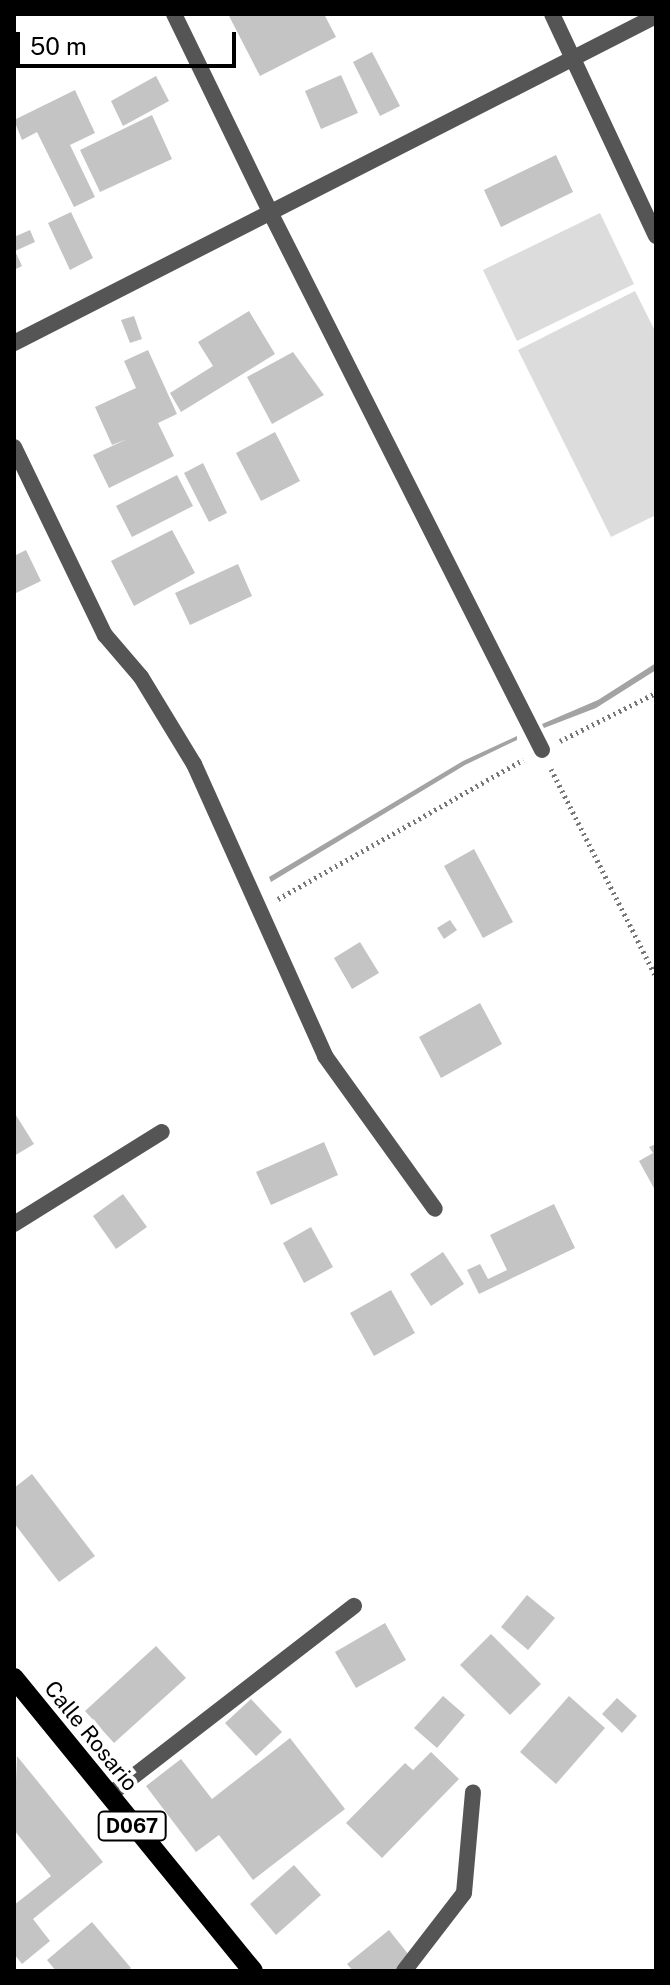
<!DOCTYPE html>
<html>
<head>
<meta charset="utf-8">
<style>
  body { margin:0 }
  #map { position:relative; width:670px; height:1985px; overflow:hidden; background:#fff; font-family:"Public Sans",sans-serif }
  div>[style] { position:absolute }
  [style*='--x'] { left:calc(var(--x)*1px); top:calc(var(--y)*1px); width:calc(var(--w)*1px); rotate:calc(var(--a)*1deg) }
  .green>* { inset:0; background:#dcdcdc }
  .water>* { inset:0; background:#a3a3a3 }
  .building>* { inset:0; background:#c4c4c4 }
  .path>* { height:5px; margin-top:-2.5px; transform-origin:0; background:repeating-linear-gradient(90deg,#777 0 2px,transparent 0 6px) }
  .lane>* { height:16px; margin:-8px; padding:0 8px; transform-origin:8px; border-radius:8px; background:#555 }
  .street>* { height:16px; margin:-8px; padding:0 8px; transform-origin:8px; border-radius:8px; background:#555 }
  .primary>* { height:20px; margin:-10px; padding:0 10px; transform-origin:10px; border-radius:10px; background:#000 }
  span { translate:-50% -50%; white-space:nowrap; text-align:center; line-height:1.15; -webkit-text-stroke:8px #fff; paint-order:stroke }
  .shield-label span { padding:2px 6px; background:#fff; border:2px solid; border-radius:6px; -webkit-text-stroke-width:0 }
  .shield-label { font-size:20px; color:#000; font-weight:700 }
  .street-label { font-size:22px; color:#000 }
  .frame { position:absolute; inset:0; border:16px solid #000; pointer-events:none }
  .scale { position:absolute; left:16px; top:32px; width:220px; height:36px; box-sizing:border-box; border:4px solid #000; border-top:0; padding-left:10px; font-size:24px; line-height:28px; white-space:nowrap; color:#000; -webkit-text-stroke:6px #fff; paint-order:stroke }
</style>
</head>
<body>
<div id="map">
  <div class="green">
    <i style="clip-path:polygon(600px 213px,634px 284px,517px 341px,483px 270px)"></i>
    <i style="clip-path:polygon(635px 291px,656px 333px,656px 515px,611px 537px,518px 350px)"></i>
  </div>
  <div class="water">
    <i style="clip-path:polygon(656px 663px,656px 670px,596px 708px,544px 728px,542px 724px,598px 700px)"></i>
    <i style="clip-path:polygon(517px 736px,517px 740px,465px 765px,271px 882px,269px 877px,463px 761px)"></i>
  </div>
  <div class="building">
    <i style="clip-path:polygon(228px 14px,324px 14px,336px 37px,260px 76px)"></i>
    <i style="clip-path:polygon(372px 52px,400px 106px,380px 116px,353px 62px)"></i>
    <i style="clip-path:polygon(341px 75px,358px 113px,321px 129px,305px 91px)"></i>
    <i style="clip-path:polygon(156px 76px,169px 101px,123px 126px,111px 101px)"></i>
    <i style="clip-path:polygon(75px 90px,95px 133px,70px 145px,95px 197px,74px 207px,37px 132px,22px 140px,14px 120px)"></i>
    <i style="clip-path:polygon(152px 115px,172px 159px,100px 192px,80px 150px)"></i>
    <i style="clip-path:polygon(556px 155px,573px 192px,501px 227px,484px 190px)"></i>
    <i style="clip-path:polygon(71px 212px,93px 258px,70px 270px,48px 223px)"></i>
    <i style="clip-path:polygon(30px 230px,35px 242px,15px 251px,22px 266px,14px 270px,14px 237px)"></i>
    <i style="clip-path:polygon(249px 311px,275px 354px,181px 412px,170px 393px,213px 366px,198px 342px)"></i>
    <i style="clip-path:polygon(134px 316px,142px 339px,130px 343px,121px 320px)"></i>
    <i style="clip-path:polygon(148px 350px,177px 414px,158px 423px,174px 456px,109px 488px,93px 455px,127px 439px,112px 445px,95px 407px,136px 388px,124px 361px)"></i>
    <i style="clip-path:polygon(293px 352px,324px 395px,272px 424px,247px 377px)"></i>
    <i style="clip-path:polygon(275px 432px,300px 481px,261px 501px,236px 453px)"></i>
    <i style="clip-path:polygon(203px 463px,227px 513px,209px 522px,184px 473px)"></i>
    <i style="clip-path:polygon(177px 475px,193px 506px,132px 537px,116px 506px)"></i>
    <i style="clip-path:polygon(172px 530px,195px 573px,134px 606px,111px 561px)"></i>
    <i style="clip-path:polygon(26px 550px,41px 581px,14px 594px,14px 556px)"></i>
    <i style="clip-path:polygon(238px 564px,252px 596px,190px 625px,175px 593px)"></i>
    <i style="clip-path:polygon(474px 849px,513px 922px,483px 938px,444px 866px)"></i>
    <i style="clip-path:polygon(450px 920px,457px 930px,444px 939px,437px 928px)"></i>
    <i style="clip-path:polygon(360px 942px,379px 973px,352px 989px,334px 958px)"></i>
    <i style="clip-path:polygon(480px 1003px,502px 1044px,441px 1078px,419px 1037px)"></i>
    <i style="clip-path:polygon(14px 1112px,34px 1144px,14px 1156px)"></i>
    <i style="clip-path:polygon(324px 1142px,338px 1175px,271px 1205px,256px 1172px)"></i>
    <i style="clip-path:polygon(656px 1144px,656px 1192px,639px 1161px,653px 1153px,649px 1147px)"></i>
    <i style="clip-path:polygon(123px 1194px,147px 1227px,116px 1249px,93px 1216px)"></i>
    <i style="clip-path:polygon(554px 1204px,575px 1248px,479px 1294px,467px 1270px,480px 1264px,488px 1279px,507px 1270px,490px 1235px)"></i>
    <i style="clip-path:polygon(311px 1227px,333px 1267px,304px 1283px,283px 1243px)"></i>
    <i style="clip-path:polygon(443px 1252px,464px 1284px,431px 1306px,410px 1274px)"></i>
    <i style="clip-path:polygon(391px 1290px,415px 1333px,374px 1356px,350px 1313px)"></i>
    <i style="clip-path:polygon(32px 1474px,95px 1556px,59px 1582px,14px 1523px,14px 1488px)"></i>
    <i style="clip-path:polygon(527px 1595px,555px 1618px,528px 1650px,501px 1627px)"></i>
    <i style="clip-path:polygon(385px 1623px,406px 1660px,356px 1688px,335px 1652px)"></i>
    <i style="clip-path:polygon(491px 1634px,541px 1684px,510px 1715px,460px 1665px)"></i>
    <i style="clip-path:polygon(156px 1646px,186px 1678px,114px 1743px,85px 1711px)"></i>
    <i style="clip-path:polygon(443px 1696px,465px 1715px,437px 1748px,414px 1728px)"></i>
    <i style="clip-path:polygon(569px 1696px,605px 1728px,556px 1784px,520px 1752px)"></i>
    <i style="clip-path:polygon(617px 1698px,637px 1716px,622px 1733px,602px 1714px)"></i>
    <i style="clip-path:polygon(251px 1699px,282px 1732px,256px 1756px,225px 1723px)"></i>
    <i style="clip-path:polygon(290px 1738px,345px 1809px,253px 1880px,219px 1835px,196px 1852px,146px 1786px,181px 1759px,212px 1799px)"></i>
    <i style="clip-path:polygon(431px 1752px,459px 1779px,382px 1858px,346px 1823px,405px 1763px,413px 1770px)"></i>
    <i style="clip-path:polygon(17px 1756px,103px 1862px,33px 1919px,50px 1941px,22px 1964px,14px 1954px,14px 1905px,51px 1876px,14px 1830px)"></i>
    <i style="clip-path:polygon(294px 1865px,321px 1895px,276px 1935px,250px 1904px)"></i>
    <i style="clip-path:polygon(92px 1922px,131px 1968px,128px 1971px,56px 1971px,47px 1960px)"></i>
    <i style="clip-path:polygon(389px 1930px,416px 1964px,408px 1971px,353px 1971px,347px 1964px)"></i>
  </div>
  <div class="path">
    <i style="--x:560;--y:741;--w:107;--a:-26.6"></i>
    <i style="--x:551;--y:769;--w:233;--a:63.2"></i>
    <i style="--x:278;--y:899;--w:282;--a:-29.6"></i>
  </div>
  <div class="lane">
    <i style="--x:269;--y:210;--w:605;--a:63.18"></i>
    <i style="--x:14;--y:1224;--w:174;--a:-31.9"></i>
    <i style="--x:108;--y:1796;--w:311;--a:-37.7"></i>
    <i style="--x:404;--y:1971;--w:98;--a:-52.4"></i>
    <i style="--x:464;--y:1893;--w:101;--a:-84.9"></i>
  </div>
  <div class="street">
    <i style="--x:174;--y:14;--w:218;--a:64.1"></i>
    <i style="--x:552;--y:14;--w:245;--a:64.9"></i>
    <i style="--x:14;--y:343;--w:720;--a:-26.99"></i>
    <i style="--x:14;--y:447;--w:209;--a:64.2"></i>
    <i style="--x:105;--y:635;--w:55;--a:49.4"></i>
    <i style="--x:141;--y:677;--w:102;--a:58.7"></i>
    <i style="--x:194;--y:764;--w:320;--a:65.8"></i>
    <i style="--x:325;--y:1056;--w:188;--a:54.3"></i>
  </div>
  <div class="primary">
    <i style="--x:14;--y:1678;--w:378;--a:50.8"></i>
  </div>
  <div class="shield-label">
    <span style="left:132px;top:1826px">D067</span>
  </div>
  <div class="street-label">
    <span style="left:91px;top:1736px;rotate:51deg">Calle Rosario</span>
  </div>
  <div class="frame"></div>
  <div class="scale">50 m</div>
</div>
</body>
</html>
